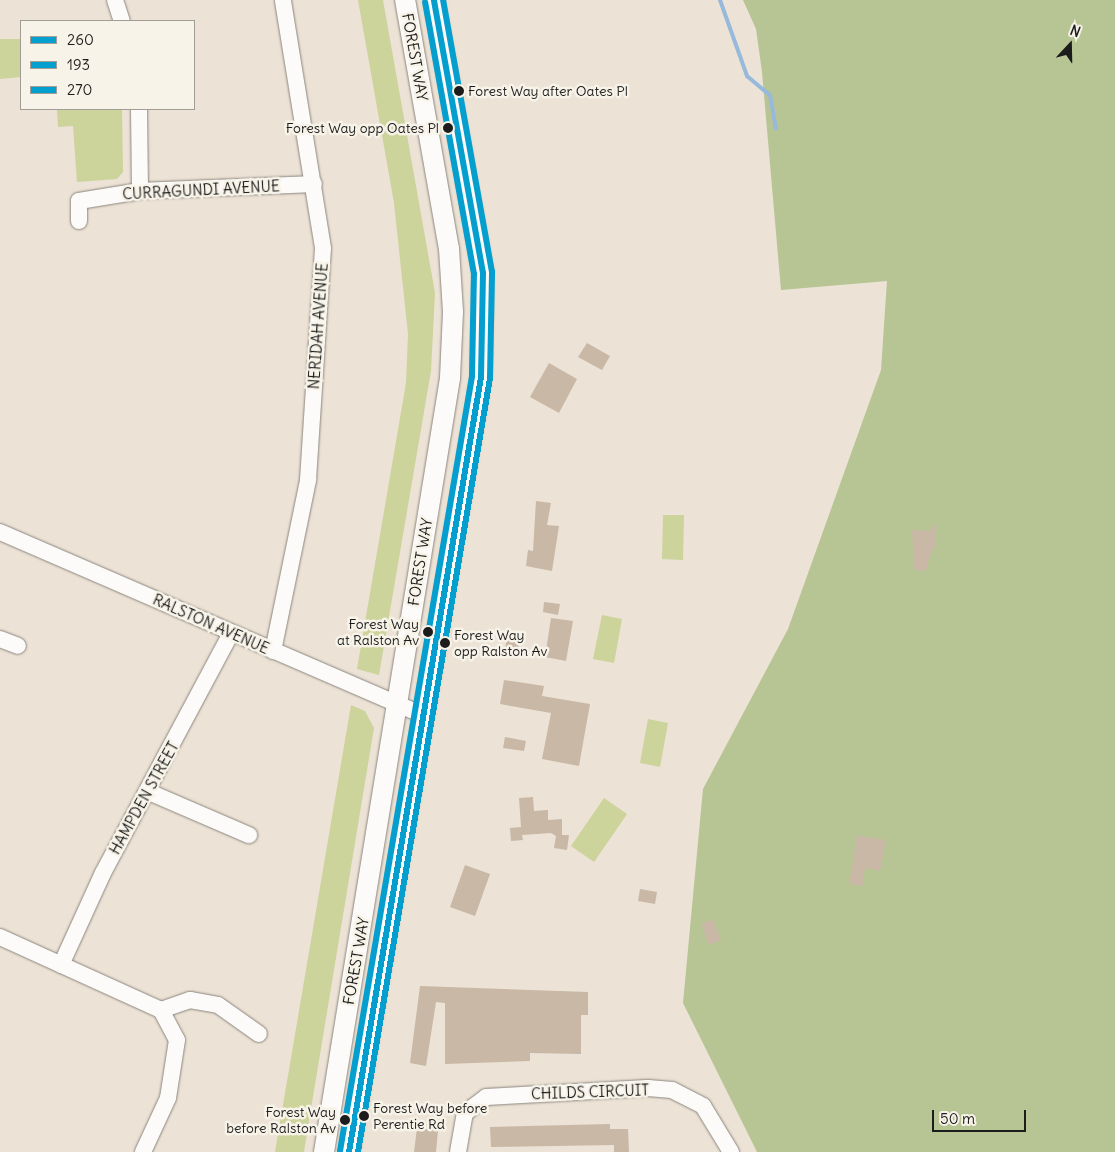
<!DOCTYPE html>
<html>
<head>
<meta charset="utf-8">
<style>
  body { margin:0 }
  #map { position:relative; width:1115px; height:1152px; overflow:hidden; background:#ece2d5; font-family:Delius,sans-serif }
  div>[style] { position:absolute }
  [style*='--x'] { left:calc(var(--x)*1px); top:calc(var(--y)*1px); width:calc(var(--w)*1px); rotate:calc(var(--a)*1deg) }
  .green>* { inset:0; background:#ccd39b }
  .forest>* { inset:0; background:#b7c494 }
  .stream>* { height:4px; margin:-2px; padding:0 2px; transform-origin:2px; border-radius:2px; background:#96b9dc }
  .building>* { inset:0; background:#c8b8a5 }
  .roads { filter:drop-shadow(0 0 1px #8b867f) drop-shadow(0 0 1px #8b867f) }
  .minor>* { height:16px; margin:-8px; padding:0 8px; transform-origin:8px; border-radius:8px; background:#fcfbf9 }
  .major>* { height:20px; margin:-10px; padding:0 10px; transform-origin:10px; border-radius:10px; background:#fcfbf9 }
  .bus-1>* { height:6px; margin:-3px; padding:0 3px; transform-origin:3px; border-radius:3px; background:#049ecf }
  .bus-2>* { height:6px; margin:-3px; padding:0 3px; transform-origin:3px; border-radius:3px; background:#049ecf }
  .bus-3>* { height:6px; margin:-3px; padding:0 3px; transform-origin:3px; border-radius:3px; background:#049ecf }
  .dots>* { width:14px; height:14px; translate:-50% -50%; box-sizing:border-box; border:2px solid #f7f3e8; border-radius:50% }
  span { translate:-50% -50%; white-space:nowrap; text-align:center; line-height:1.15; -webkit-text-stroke:5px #f7f3e8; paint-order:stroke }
  .bus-label { font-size:14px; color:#1c1c1c }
  .left { translate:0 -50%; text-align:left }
  .right { translate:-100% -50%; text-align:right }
  .street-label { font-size:15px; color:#1c1c1c }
  .legend { position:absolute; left:20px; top:20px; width:175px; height:90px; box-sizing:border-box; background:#f7f3e8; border:1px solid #9f9d96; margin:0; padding:6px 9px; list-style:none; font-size:15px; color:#1c1c1c }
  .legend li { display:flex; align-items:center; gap:10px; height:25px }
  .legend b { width:25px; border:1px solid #9f9d96 }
  .north { position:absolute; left:1045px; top:20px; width:50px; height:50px; -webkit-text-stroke:4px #f7f3e8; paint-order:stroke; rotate:21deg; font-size:14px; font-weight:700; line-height:20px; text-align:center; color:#1c1c1c }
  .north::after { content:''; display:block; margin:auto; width:18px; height:22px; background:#1c1c1c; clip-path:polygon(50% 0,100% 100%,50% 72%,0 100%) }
  .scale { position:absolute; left:932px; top:1110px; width:94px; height:22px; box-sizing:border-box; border:2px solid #1c1c1c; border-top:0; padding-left:6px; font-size:15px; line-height:18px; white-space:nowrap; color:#1c1c1c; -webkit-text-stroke:4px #f7f3e8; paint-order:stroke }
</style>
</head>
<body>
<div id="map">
  <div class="green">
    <i style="clip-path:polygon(358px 0,383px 0,435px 293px,431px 371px,379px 675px,357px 669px,406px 383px,408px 334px,394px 203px)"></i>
    <i style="clip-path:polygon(0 39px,21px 39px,21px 77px,0 79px)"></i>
    <i style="clip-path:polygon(57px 109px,122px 109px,123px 172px,117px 179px,77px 182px,73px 126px,58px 127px)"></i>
    <i style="clip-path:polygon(663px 515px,684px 515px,683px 560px,662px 559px)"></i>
    <i style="clip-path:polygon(602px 615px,622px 619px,614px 663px,593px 659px)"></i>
    <i style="clip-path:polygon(351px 705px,365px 711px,374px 728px,307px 1133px,304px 1152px,275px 1152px)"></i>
    <i style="clip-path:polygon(648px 719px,668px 723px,660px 767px,640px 763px)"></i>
    <i style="clip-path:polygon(604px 798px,627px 814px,594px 862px,571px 846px)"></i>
  </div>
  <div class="forest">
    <i style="clip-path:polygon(743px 0,1115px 0,1115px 1152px,757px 1152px,683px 1003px,703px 789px,788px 629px,881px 370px,887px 281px,781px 290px,762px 72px,756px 29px)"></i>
  </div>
  <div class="stream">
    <i style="--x:720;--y:0;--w:81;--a:70.4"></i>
    <i style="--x:747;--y:76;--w:30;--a:40"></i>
    <i style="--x:770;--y:95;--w:34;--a:80"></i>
  </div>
  <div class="building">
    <i style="clip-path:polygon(587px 343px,610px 356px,602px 370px,578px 357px)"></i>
    <i style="clip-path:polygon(549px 363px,577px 379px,559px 413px,530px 397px)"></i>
    <i style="clip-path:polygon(536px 501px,551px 503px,547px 525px,559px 526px,552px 571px,526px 566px,528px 550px,533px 551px)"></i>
    <i style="clip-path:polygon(936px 522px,936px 550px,932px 549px,926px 571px,914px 570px,912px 530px,929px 531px)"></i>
    <i style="clip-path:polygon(544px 602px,560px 604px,558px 615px,543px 612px)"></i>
    <i style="clip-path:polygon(551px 618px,573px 621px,566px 661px,545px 657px)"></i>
    <i style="clip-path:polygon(508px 633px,520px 635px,517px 656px,504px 654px)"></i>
    <i style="clip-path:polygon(504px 680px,544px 686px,542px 696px,590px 704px,579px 766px,542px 759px,551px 713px,500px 704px)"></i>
    <i style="clip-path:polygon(505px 737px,526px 741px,524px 751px,503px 748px)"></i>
    <i style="clip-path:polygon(533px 797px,534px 811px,548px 810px,548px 820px,562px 819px,562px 835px,569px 835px,567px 850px,554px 848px,556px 836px,551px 833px,522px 835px,523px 840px,511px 841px,510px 828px,521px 827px,519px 798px)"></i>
    <i style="clip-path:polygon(857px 835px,886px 840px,880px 871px,865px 868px,863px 886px,849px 884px)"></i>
    <i style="clip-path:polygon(465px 865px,490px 874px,475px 916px,450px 907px)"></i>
    <i style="clip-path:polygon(640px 889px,657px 892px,655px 904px,638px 901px)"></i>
    <i style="clip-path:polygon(713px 919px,721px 940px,709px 945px,701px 924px)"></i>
    <i style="clip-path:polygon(420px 986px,588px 992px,588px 1015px,581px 1015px,581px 1054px,530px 1053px,530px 1061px,445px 1064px,445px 1003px,436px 1002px,426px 1066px,410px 1063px)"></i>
    <i style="clip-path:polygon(610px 1124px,610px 1129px,628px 1129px,629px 1152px,614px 1152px,614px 1145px,491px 1147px,490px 1127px)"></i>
    <i style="clip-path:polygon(417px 1128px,438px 1130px,436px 1152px,414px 1152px)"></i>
  </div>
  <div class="roads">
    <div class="minor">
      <i style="--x:115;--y:0;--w:22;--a:72"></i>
      <i style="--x:139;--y:109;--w:82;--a:89.3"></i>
      <i style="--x:79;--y:221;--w:20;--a:-90"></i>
      <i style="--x:79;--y:201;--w:62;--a:-9.3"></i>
      <i style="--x:140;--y:191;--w:174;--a:-2.3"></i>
      <i style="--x:0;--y:532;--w:461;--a:23.4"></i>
      <i style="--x:0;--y:639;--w:19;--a:21"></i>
      <i style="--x:273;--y:651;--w:175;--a:-78.4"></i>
      <i style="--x:308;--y:480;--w:232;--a:-86.3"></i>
      <i style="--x:323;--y:248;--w:251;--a:-99.2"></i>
      <i style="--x:149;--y:792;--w:109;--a:23.3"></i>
      <i style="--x:0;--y:937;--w:177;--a:24.4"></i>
      <i style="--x:161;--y:1010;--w:34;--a:62"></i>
      <i style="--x:177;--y:1040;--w:59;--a:98.8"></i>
      <i style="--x:168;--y:1098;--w:60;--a:114.8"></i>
      <i style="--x:61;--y:965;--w:101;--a:-65.5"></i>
      <i style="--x:103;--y:873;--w:272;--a:-61.9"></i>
      <i style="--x:161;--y:1010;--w:31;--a:-19"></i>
      <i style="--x:190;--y:1000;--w:28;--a:10"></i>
      <i style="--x:218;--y:1005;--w:50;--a:35.3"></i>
      <i style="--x:458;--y:1152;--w:40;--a:-80"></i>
      <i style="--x:465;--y:1113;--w:26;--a:-37"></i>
      <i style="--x:486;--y:1097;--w:162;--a:-3.2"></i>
      <i style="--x:648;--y:1088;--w:24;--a:5"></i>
      <i style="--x:672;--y:1090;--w:35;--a:27"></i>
      <i style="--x:703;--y:1106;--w:54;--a:58.7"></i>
    </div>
    <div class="major">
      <i style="--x:324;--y:1152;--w:784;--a:-80.75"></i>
      <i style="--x:450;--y:378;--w:66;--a:-87.4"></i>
      <i style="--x:453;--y:312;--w:63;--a:-93.6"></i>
      <i style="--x:449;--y:249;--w:253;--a:-100"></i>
      <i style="--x:349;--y:1152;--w:786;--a:-80.33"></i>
      <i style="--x:481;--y:377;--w:104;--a:-88.9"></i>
      <i style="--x:483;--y:273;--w:277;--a:-100.2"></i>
    </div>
  </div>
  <div class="bus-1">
    <i style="--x:349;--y:1152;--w:786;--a:-80.33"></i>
    <i style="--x:481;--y:377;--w:104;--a:-88.9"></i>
    <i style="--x:483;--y:273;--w:277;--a:-100.2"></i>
  </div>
  <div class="bus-2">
    <i style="--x:358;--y:1152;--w:785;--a:-80.32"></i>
    <i style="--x:490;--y:378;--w:106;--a:-88.9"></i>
    <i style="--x:492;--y:272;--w:276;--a:-100.2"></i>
  </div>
  <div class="bus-3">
    <i style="--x:340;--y:1151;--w:786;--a:-80.33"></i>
    <i style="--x:472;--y:376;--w:102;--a:-88.9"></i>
    <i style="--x:474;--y:274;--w:276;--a:-100.2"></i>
  </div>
  <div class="dots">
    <i style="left:459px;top:91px;background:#1c1c1c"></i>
    <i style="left:448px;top:128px;background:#1c1c1c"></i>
    <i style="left:428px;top:632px;background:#1c1c1c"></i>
    <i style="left:445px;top:643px;background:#1c1c1c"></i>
    <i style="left:364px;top:1116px;background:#1c1c1c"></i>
    <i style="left:345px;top:1120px;background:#1c1c1c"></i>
  </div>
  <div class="bus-label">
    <span class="left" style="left:468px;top:91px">Forest Way after Oates Pl</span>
    <span class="right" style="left:439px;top:128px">Forest Way opp Oates Pl</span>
    <span class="right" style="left:419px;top:632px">Forest Way<br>at Ralston Av</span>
    <span class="left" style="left:454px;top:643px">Forest Way<br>opp Ralston Av</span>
    <span class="left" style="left:373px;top:1116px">Forest Way before<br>Perentie Rd</span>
    <span class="right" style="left:336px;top:1120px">Forest Way<br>before Ralston Av</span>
  </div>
  <div class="street-label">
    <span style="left:415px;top:57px;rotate:80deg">FOREST WAY</span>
    <span style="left:201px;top:190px;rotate:-3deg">CURRAGUNDI AVENUE</span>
    <span style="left:318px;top:326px;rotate:-86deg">NERIDAH AVENUE</span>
    <span style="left:420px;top:562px;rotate:-81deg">FOREST WAY</span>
    <span style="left:211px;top:624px;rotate:24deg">RALSTON AVENUE</span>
    <span style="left:144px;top:798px;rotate:-61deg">HAMPDEN STREET</span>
    <span style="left:356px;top:961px;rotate:-80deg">FOREST WAY</span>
    <span style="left:590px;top:1092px;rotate:-2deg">CHILDS CIRCUIT</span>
  </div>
  <ul class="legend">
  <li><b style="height:6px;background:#049ecf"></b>260</li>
  <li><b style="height:6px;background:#049ecf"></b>193</li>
  <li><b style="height:6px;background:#049ecf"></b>270</li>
  </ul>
  <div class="north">N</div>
  <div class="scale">50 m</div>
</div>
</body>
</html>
